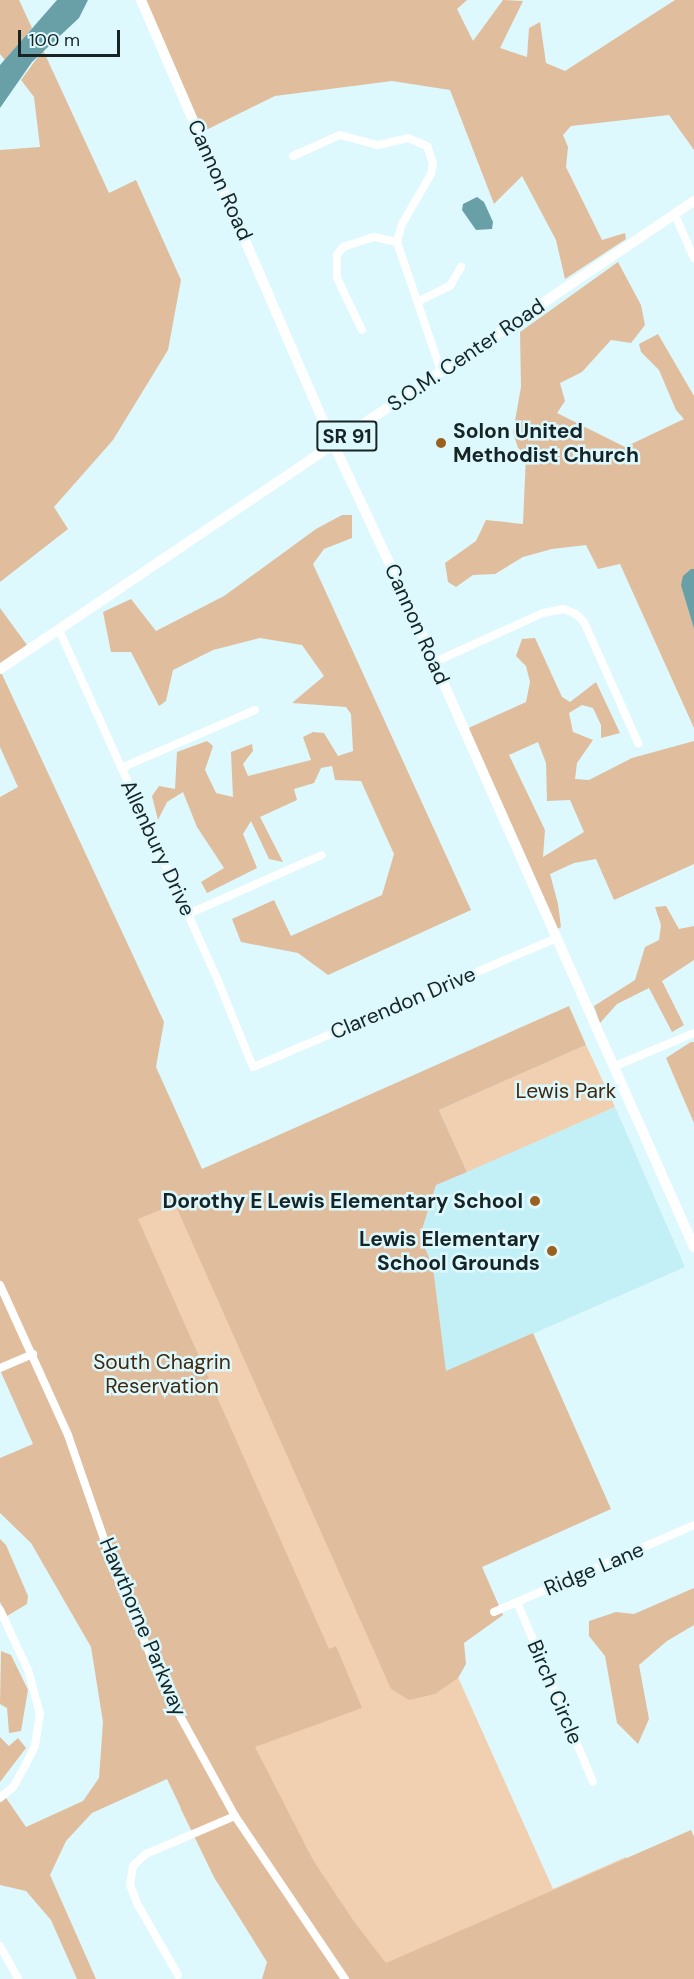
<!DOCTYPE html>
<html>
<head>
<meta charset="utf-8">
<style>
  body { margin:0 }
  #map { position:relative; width:694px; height:1979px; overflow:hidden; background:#ddf9fd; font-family:"DM Sans",sans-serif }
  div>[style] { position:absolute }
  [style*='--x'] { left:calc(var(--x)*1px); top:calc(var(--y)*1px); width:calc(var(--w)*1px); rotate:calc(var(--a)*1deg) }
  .built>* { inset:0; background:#c3f0f6 }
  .green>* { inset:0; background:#f1d0b2 }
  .forest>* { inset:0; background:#e0bd9c }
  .water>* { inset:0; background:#69a0a8 }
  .minor>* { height:8px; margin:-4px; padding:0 4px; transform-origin:4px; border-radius:4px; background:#fff }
  .major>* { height:10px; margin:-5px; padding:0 5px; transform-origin:5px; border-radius:5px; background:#fff }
  .dots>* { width:16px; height:16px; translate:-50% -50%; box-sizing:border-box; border:3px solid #ddf9fd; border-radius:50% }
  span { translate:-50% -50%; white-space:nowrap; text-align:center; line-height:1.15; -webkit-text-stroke:5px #ddf9fd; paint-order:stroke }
  .shield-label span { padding:2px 4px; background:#ddf9fd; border:2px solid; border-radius:4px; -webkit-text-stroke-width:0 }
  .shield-label { font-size:20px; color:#172426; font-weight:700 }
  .street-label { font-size:21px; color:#172426 }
  .poi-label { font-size:21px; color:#172426; font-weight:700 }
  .left { translate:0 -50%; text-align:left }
  .right { translate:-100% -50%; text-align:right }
  .park-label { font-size:21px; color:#41280e }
  .scale { position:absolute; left:18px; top:30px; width:102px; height:27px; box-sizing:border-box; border:3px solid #172426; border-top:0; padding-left:8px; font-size:18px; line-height:21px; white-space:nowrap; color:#172426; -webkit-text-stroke:4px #ddf9fd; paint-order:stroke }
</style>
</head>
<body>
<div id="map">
  <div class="built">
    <i style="clip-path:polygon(615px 1107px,685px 1267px,446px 1372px,433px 1267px,420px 1236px,436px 1185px)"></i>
  </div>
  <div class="green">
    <i style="clip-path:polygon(0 1021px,97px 1236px,234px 1178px,553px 1889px,626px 1857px,680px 1979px,280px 1979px,215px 1879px,181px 1810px)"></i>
    <i style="clip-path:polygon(586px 1045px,615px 1107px,467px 1172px,439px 1110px)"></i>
  </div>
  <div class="forest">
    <i style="clip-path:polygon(0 0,19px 0,32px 28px,5px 60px,0 54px)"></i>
    <i style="clip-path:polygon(141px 0,467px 0,457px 9px,473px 41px,503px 0,523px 1px,500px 48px,527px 57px,529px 28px,540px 22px,546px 63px,565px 71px,675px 0,694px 0,694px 150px,669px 115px,571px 126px,563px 135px,568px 147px,566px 167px,602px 240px,625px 233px,626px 239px,565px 279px,556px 240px,522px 176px,494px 204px,450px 90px,392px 81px,275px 96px,200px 133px)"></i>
    <i style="clip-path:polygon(43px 50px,109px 193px,136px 180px,181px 280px,168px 350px,113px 440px,54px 507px,68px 529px,0 582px,0 150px,40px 147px,34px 97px,21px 80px)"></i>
    <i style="clip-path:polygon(618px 262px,641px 305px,645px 325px,631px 343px,611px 340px,582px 372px,560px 383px,565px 401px,557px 413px,625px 447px,684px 419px,676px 410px,659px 370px,641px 352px,639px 344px,658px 334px,694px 396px,694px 569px,691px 569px,684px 594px,694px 629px,694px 728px,620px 564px,598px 569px,586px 545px,552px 549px,523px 557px,495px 574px,473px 575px,456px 587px,448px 582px,445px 563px,476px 541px,486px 520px,523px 524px,526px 455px,518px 448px,513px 432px,521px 387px,520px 332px)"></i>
    <i style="clip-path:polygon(342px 515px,352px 515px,352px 538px,324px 549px,313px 564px,471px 910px,328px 975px,298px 953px,241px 942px,232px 919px,274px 900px,291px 936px,382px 895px,394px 854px,361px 781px,335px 780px,332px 766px,321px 768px,314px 783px,294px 789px,297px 800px,260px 817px,283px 862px,269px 859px,251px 821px,243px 834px,257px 868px,207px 893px,201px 882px,224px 868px,197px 827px,183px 792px,167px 802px,158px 820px,152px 796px,159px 786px,175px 789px,177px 752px,207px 741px,213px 746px,205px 770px,216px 793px,233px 797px,231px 752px,252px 744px,253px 751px,243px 764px,248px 776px,311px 760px,303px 737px,313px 732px,324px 733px,338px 756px,353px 751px,351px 714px,346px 707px,292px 703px,324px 676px,302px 645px,260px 638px,213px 650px,173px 670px,166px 701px,159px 706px,131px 652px,111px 652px,103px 612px,131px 599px,156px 631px,224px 596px,316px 529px)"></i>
    <i style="clip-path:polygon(0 608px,30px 649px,0 669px)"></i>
    <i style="clip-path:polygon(evenodd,535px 638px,562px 697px,570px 702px,596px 682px,620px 733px,601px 738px,601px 725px,593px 708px,582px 705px,569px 713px,573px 732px,593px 740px,577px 763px,575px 779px,589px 780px,632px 758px,694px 741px,694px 864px,614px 900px,596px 859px,574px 863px,550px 874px,558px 904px,561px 927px,556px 930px,464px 730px,526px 702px,530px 682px,526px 666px,516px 656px,522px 639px,535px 638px,538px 742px,546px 763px,547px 801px,570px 800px,584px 832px,543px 857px,545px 830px,509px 755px,538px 742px)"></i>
    <i style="clip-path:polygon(0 670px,164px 1022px,156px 1067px,202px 1169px,569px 1006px,586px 1045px,439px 1110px,467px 1172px,436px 1185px,420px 1236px,433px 1267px,446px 1371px,533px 1333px,611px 1509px,482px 1567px,503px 1615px,464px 1643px,466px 1664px,458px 1678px,435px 1694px,409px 1700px,391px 1689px,175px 1204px,138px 1219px,329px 1649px,336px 1646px,362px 1708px,255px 1747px,313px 1860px,355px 1923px,386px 1963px,691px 1830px,694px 1837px,694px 1979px,262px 1979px,267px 1962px,214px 1877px,167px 1779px,92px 1813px,66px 1841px,50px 1875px,96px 1979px,77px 1979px,51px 1920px,26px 1891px,0 1885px,0 1798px,4px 1795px,26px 1827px,83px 1801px,99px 1778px,103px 1722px,91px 1647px,31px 1543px,0 1513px,0 1458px,33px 1444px,0 1370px,0 797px,18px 787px,0 747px)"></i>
    <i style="clip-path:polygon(666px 906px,679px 929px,694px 926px,694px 960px,662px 981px,684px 1025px,672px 1032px,649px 988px,617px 1004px,600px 1023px,594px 1006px,635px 980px,645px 947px,659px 940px,661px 925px,655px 907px)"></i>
    <i style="clip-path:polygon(691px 1042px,694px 1042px,694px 1123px,666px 1058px)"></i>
    <i style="clip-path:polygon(0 1539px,6px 1545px,28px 1596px,27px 1604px,7px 1616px,0 1602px)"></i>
    <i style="clip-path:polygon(694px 1588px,694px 1625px,667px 1641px,639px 1665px,649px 1719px,638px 1744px,617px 1723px,605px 1656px,589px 1636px,589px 1621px,616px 1612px,634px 1614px)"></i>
    <i style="clip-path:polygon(1px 1651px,11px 1655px,28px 1690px,21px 1731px,9px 1733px,7px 1708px,0 1704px)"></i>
    <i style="clip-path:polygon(0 1737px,9px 1746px,18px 1738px,26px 1748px,0 1782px)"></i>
  </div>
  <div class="water">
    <i style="clip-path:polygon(57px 0,88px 0,79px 18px,32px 62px,0 108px,0 65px)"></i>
    <i style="clip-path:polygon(477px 197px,484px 202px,493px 222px,492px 229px,476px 230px,462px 210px,463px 204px)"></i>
    <i style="clip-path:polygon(691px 569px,694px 569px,694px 629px,681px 585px,683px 576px)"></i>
  </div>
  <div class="minor">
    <i style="--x:293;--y:156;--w:51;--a:-24.1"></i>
    <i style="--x:340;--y:135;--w:39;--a:15"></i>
    <i style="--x:378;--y:145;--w:31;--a:-13"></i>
    <i style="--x:408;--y:138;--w:21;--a:23"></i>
    <i style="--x:427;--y:146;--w:18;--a:71"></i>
    <i style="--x:433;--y:163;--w:11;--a:100"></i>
    <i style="--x:431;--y:174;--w:58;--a:120.1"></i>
    <i style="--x:402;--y:224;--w:19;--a:106"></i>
    <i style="--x:397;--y:242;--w:136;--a:71.2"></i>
    <i style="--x:675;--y:215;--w:47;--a:66.2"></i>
    <i style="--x:419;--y:301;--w:34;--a:-26"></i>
    <i style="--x:450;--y:286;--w:22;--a:-60"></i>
    <i style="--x:362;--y:330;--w:58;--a:-115.7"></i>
    <i style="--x:337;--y:278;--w:23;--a:-90"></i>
    <i style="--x:337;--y:255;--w:10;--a:-53"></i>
    <i style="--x:343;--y:247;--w:33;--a:-18"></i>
    <i style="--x:374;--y:237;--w:24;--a:12"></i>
    <i style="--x:59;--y:630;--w:380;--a:65.6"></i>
    <i style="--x:216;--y:976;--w:98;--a:67.9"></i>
    <i style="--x:253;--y:1067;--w:327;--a:-23"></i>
    <i style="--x:435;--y:662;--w:119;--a:-24.4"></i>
    <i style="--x:543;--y:613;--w:21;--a:-11"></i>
    <i style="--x:564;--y:609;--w:13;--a:23"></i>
    <i style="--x:576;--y:614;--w:11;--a:45"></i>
    <i style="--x:584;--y:622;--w:133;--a:65.9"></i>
    <i style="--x:121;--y:768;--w:146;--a:-23.4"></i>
    <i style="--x:188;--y:914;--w:146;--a:-23.8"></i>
    <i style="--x:613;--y:1067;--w:88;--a:-22.8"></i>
    <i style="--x:0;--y:1285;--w:165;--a:65.6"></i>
    <i style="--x:68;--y:1435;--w:152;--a:70.9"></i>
    <i style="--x:118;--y:1579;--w:115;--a:67"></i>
    <i style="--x:163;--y:1685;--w:149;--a:61.2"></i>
    <i style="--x:235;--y:1816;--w:197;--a:56"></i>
    <i style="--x:0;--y:1368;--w:36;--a:-23"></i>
    <i style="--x:517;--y:1602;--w:195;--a:67.1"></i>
    <i style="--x:0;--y:1610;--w:66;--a:65"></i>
    <i style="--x:28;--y:1670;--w:46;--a:74.7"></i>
    <i style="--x:40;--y:1714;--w:32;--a:99"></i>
    <i style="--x:35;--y:1746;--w:20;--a:117"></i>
    <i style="--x:26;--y:1764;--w:26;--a:119"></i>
    <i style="--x:13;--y:1787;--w:17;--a:140"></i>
    <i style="--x:494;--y:1612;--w:218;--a:-23.5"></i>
    <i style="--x:0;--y:1946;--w:38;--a:61"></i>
    <i style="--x:178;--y:1975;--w:83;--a:-119.7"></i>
    <i style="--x:137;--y:1903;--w:19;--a:-111"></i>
    <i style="--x:130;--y:1885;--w:19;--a:-81"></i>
    <i style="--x:133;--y:1866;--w:18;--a:-43"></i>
    <i style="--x:146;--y:1854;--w:97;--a:-23.1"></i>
  </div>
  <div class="major">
    <i style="--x:141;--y:0;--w:485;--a:66.6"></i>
    <i style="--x:334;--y:445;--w:162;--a:64.9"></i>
    <i style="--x:403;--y:592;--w:717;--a:66.05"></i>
    <i style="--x:0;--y:669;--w:837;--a:-33.99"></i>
  </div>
  <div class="dots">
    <i style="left:441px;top:443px;background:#9a601f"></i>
    <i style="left:535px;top:1201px;background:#9a601f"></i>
    <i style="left:552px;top:1251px;background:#9a601f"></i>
  </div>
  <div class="shield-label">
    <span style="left:347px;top:436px">SR 91</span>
  </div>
  <div class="street-label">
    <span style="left:220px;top:180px;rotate:66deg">Cannon Road</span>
    <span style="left:466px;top:355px;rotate:-34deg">S.O.M. Center Road</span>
    <span style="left:417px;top:624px;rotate:66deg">Cannon Road</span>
    <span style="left:158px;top:848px;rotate:65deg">Allenbury Drive</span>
    <span style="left:403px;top:1003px;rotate:-23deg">Clarendon Drive</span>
    <span style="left:594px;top:1569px;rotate:-23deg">Ridge Lane</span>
    <span style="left:143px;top:1627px;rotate:67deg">Hawthorne Parkway</span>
    <span style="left:555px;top:1692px;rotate:67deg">Birch Circle</span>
  </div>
  <div class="poi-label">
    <span class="left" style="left:453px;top:443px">Solon United<br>Methodist Church</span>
    <span class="right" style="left:523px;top:1201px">Dorothy E Lewis Elementary School</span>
    <span class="right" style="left:540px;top:1251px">Lewis Elementary<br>School Grounds</span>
  </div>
  <div class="park-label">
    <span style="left:566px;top:1091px">Lewis Park</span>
    <span style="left:162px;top:1374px">South Chagrin<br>Reservation</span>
  </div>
  <div class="scale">100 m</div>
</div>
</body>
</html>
